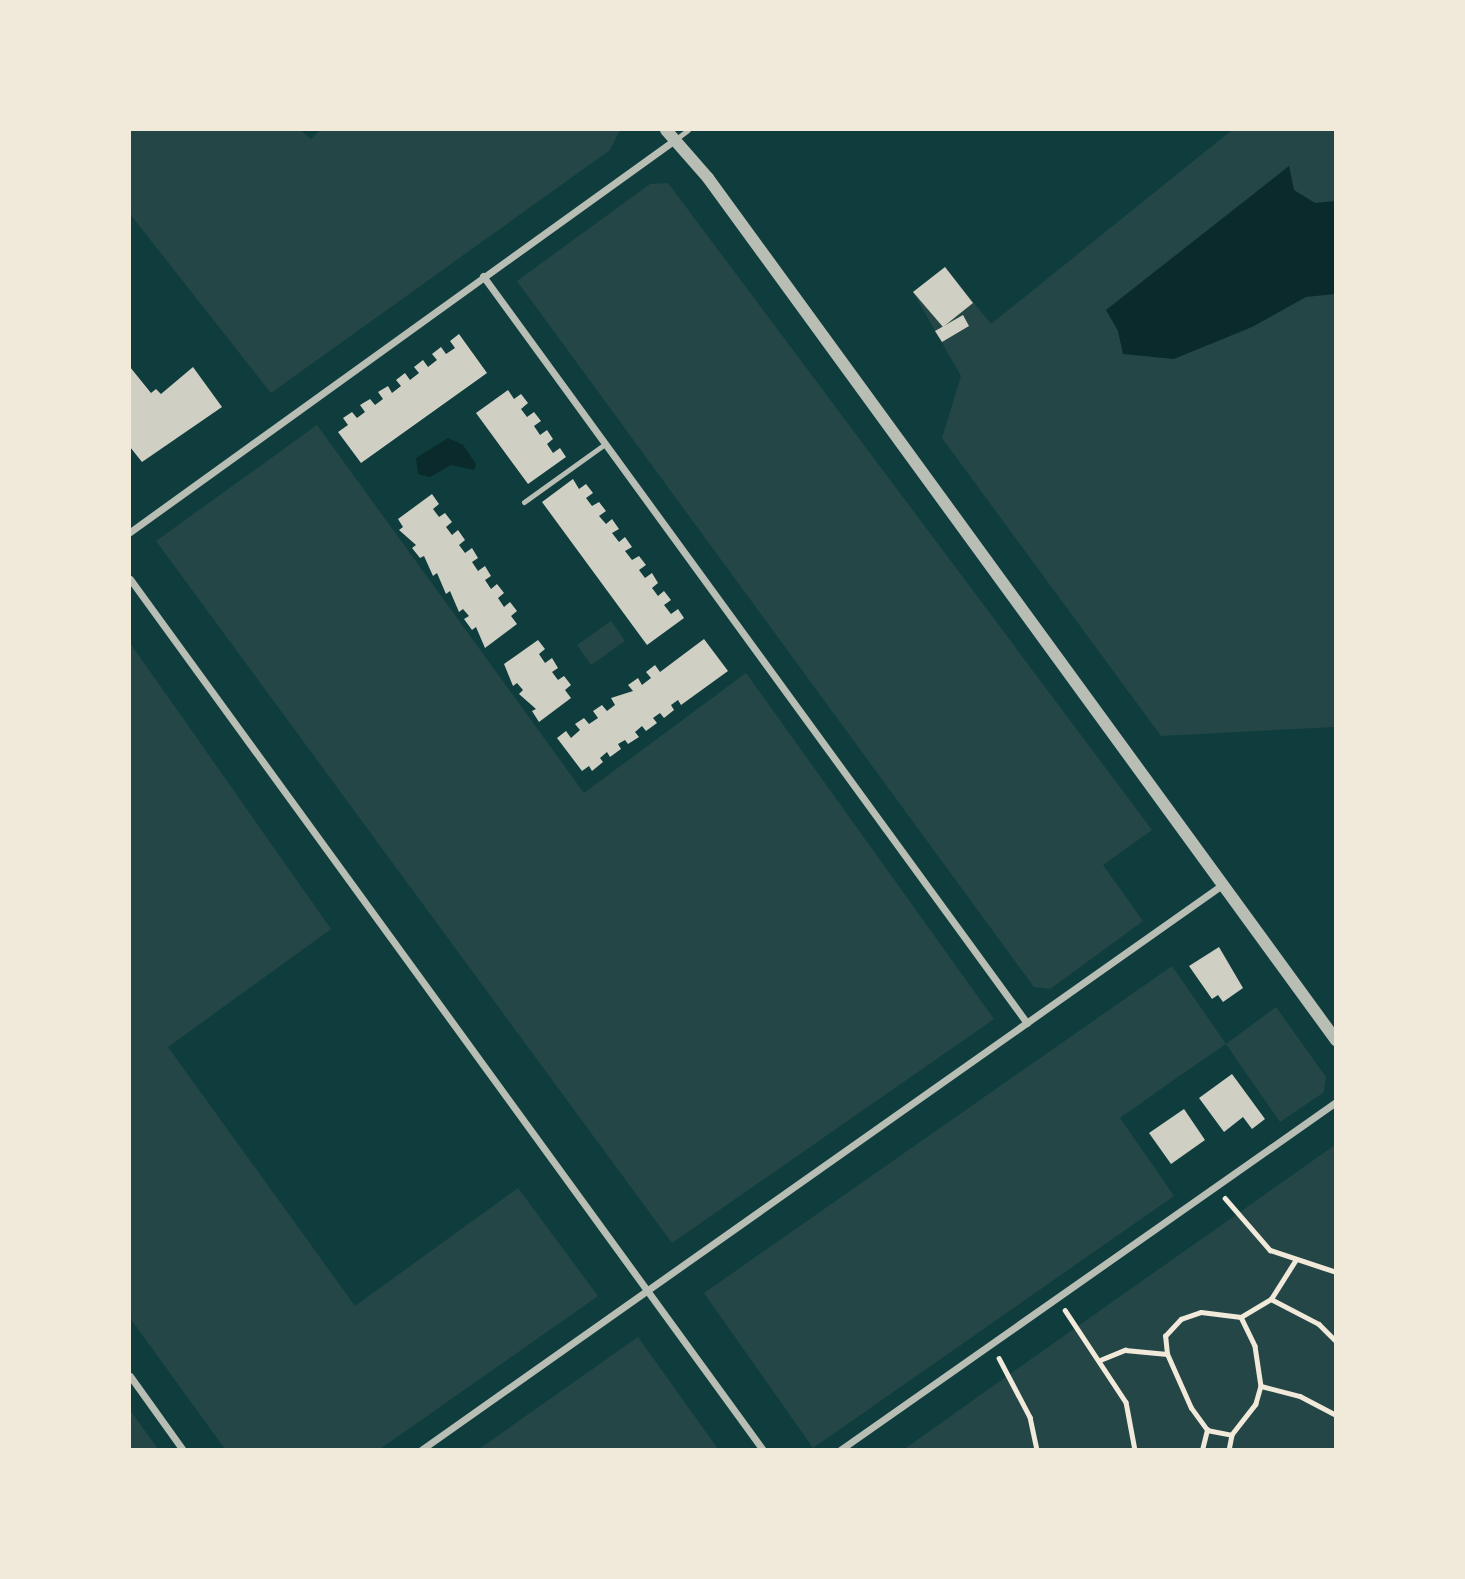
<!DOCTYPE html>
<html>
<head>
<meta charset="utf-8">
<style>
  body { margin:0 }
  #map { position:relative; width:1465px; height:1579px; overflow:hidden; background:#0f3d3e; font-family:Commissioner,sans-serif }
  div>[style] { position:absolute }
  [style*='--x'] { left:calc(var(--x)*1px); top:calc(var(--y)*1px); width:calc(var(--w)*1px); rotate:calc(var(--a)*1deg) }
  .green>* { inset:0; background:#244646 }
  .water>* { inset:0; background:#0a2a2b }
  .building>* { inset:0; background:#cfcfc3 }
  .path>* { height:4.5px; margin:-2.25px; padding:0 2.25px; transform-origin:2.25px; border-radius:2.25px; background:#f1e9da }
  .service>* { height:5px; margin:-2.5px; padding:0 2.5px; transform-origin:2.5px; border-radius:2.5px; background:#b8beb3 }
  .minor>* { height:7px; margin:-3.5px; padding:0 3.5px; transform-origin:3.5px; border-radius:3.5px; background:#b8beb3 }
  .tertiary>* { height:12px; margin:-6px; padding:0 6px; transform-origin:6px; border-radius:6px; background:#b8beb3 }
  span { translate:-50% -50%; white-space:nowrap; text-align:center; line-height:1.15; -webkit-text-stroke:7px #f1e9da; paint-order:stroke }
  .frame { position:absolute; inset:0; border:131px solid #f1e9da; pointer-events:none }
</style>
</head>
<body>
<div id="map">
  <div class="green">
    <i style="clip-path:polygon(130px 130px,300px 130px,311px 139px,320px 130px,620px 130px,610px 150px,271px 393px,130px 214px)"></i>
    <i style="clip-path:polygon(1232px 130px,1335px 130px,1335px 727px,1161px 736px,942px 438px,961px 376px,913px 292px,945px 267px,991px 324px)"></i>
    <i style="clip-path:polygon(668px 183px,1152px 830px,1103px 865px,1143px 921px,1050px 989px,1034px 987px,517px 281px,650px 184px)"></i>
    <i style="clip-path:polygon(317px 425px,584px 793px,746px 673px,994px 1019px,672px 1243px,156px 541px)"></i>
    <i style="clip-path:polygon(611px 621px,625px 641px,591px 665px,577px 645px)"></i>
    <i style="clip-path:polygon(130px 643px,331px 929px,168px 1047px,355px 1306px,518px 1188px,598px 1296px,380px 1449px,225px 1449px,130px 1318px)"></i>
    <i style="clip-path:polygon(1172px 966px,1226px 1044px,1276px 1007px,1326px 1077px,1324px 1092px,1280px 1122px,1226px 1044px,1175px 1079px,1120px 1118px,1174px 1196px,813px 1448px,704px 1293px)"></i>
    <i style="clip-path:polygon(1335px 1145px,1335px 1449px,903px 1450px,1010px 1374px)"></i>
    <i style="clip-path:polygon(638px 1337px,718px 1449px,479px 1449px)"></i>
    <i style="clip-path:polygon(130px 1410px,158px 1449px,130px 1449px)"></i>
  </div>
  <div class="water">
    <i style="clip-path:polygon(1289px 166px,1294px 190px,1315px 203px,1335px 201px,1335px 294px,1306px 297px,1252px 327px,1174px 359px,1123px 354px,1118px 331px,1106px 310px)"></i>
    <i style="clip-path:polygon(448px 438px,463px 445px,476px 464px,474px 470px,451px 465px,430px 477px,418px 474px,416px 458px)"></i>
  </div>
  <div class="building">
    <i style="clip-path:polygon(945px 267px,973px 303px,943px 327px,913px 292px)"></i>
    <i style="clip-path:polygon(963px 315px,969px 326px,942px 342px,935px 331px)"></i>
    <i style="clip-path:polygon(459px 334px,487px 373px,361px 463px,338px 432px,348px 425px,343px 418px,352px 412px,357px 418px,365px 412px,360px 405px,370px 399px,375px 405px,383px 399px,378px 392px,388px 386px,392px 393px,401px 386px,396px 380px,405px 373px,410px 380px,419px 373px,414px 367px,423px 360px,428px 367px,437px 360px,432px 354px,441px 347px,446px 354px,455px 348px,450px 341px)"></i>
    <i style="clip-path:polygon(130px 367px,151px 393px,156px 389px,161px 394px,193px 367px,222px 407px,142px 462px,130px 447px)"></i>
    <i style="clip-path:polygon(508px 390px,514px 399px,521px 394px,528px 403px,521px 409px,527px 417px,534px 412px,541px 421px,534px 426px,540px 435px,547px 430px,553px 439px,547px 444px,553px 453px,560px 448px,566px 457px,528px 484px,476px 413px)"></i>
    <i style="clip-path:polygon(573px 479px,579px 489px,586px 484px,593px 493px,586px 498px,592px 506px,599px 502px,606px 511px,599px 516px,606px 524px,612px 519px,619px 529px,612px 533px,619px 542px,625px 537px,632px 547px,625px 551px,632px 560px,639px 556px,646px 565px,639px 570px,645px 578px,652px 573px,658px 583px,652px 588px,658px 596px,664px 591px,671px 600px,664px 605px,671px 614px,678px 609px,684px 618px,647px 645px,542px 502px)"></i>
    <i style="clip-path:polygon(432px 494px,439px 504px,433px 509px,439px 517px,445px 513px,452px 522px,446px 527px,452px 535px,458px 530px,465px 540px,459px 545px,465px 553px,472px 548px,478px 558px,472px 562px,478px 571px,485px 566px,491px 576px,485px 580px,491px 589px,497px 584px,504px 593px,498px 598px,504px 607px,510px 602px,517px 611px,511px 616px,517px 624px,485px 648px,476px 627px,472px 630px,464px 619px,469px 616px,463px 609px,459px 612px,450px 591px,446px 594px,437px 573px,433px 576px,424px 556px,420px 558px,412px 548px,416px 545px,399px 530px,403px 527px,398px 519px)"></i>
    <i style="clip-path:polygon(704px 639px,728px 671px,681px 705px,678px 700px,671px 705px,674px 710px,664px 718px,660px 713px,653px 718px,657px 723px,646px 731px,642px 726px,635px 732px,639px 737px,628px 744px,625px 740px,618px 744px,621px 749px,610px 757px,607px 752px,600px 758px,603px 762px,592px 771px,589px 766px,582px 771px,557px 738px,566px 731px,571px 738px,580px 730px,575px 724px,584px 718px,589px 724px,598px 718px,593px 711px,602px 705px,607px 711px,615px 705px,611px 698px,633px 691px,628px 685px,638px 678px,642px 685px,651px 678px,646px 672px,655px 665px,660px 672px)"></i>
    <i style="clip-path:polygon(538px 640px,545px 649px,539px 654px,545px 663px,552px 658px,558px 668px,552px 672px,558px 680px,564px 676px,571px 685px,565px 690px,571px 698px,539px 722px,532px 711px,536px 709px,519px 694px,523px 690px,517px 683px,513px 686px,504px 664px)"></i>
    <i style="clip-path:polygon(1219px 947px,1243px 988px,1223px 1002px,1218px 995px,1212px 999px,1189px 966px)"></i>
    <i style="clip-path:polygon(1232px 1074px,1265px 1119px,1252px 1129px,1243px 1117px,1224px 1132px,1199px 1098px)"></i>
    <i style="clip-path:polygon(1184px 1109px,1205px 1140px,1171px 1164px,1149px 1133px)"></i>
  </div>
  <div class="path">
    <i style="--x:1225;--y:1198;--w:69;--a:49.1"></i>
    <i style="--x:1270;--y:1250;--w:70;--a:18.4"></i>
    <i style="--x:1271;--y:1299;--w:54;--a:27.5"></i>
    <i style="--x:1319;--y:1324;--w:24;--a:45"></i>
    <i style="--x:1065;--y:1310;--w:110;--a:56.5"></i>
    <i style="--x:1126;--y:1402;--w:49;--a:79.4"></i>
    <i style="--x:1241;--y:1317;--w:35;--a:-31"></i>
    <i style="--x:1271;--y:1299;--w:45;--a:-57.7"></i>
    <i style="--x:999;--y:1358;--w:67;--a:62.3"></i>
    <i style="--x:1030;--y:1417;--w:34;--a:78"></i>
    <i style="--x:1100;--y:1360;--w:27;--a:-22"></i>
    <i style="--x:1125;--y:1350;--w:42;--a:5.4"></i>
    <i style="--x:1261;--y:1386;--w:40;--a:14.4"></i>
    <i style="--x:1300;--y:1396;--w:41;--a:27.8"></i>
    <i style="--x:1207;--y:1430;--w:27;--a:-126"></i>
    <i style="--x:1191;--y:1408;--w:59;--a:-114"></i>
    <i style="--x:1167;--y:1354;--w:18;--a:-96"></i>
    <i style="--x:1165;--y:1336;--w:23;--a:-47"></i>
    <i style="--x:1181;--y:1319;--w:21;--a:-19"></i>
    <i style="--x:1201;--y:1312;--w:40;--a:7.1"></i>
    <i style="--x:1241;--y:1317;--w:32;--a:64"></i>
    <i style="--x:1255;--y:1346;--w:40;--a:81.5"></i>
    <i style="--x:1261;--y:1386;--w:19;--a:106"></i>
    <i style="--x:1256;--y:1404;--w:39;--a:128"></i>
    <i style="--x:1202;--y:1450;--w:21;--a:-76"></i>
    <i style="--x:1207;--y:1430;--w:25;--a:11"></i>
    <i style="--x:1232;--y:1435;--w:15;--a:101"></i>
  </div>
  <div class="service">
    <i style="--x:676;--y:139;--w:15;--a:-37"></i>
    <i style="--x:524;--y:502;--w:100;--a:-35.6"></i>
  </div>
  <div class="minor">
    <i style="--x:483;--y:276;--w:924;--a:53.94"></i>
    <i style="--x:130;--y:532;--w:673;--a:-35.75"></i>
    <i style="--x:130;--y:579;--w:1077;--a:53.99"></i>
    <i style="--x:130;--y:1376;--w:91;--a:54.4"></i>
    <i style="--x:421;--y:1450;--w:980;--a:-35.2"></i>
    <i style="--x:840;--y:1450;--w:606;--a:-35.05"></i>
  </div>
  <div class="tertiary">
    <i style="--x:666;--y:130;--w:64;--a:48.8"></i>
    <i style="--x:708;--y:178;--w:1067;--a:53.93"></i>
  </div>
  <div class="frame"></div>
</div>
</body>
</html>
